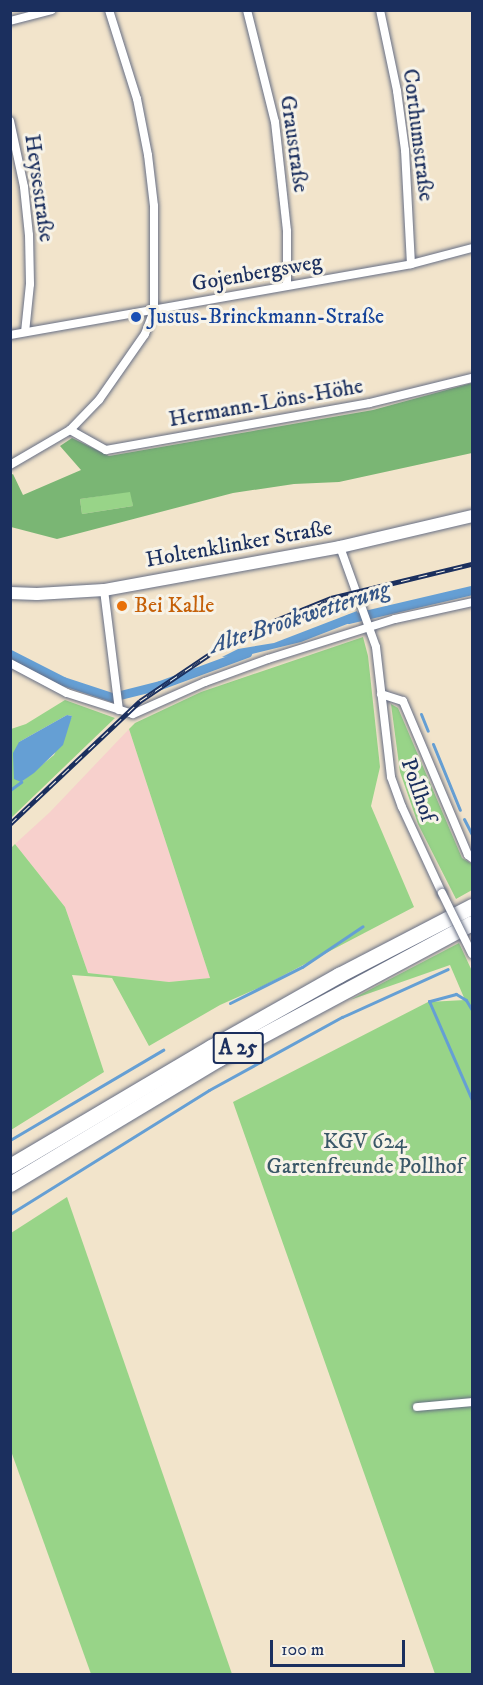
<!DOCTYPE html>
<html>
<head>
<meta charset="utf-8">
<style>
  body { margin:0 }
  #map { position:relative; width:483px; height:1685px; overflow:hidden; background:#f2e4cb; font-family:"IM FELL DW Pica",serif }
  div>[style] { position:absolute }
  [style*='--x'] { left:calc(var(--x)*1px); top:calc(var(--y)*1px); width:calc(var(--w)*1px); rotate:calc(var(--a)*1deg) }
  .built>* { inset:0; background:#f7d0cc }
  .green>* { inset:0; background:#98d488 }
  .forest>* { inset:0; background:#7ab674 }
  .water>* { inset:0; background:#659fd4 }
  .stream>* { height:3px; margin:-1.5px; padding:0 1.5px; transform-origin:1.5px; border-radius:1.5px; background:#659fd4 }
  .canal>* { height:9px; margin:-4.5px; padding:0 4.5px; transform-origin:4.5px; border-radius:4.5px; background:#659fd4 }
  .roads { filter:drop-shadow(0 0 2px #666e84) drop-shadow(0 0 2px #666e84) }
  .street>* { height:8px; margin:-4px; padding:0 4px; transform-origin:4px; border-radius:4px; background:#fff }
  .secondary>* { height:12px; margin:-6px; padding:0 6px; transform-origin:6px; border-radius:6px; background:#fff }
  .highway>* { height:15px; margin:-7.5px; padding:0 7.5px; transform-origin:7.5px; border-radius:7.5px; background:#fff }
  .rail>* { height:5px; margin-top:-2.5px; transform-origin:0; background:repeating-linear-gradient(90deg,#f7f3e8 0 9px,#1b2f5e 0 18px); box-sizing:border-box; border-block:2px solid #1b2f5e }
  .bridges { filter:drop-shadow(0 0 2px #666e84) drop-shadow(0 0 2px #666e84) }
  .street-bridge>* { height:8px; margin:-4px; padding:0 4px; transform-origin:4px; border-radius:4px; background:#fff }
  .dots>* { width:16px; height:16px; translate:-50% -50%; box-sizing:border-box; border:3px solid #f7f3e8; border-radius:50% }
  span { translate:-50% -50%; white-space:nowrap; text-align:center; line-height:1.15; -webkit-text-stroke:6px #f7f3e8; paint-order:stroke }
  .shield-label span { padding:2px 4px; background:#f7f3e8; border:2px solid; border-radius:4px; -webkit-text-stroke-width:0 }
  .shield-label { font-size:21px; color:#1b2f5e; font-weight:700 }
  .street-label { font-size:22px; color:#1b2f5e }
  .transit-label { font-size:22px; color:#164399 }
  .left { translate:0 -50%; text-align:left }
  .food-label { font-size:22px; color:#c56008 }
  .park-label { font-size:22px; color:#3a5868 }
  .water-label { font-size:24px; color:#355687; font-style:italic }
  .frame { position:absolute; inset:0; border:12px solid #1b2f5e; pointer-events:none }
  .scale { position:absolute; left:270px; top:1640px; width:135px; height:27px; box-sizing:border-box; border:3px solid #1b2f5e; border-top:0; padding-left:8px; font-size:18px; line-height:21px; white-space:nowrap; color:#1b2f5e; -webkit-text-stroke:4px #f7f3e8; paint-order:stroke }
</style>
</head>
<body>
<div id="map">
  <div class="built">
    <i style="clip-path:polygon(129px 729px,210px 978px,169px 982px,88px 973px,65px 907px,15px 844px,50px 812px)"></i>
  </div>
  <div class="green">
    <i style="clip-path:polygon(131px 491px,133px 506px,82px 514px,80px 499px)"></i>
    <i style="clip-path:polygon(363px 637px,368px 656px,380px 767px,371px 806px,414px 907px,263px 986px,220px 1005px,149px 1046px,112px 978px,72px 975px,104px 1072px,11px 1130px,11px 848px,15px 844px,65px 907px,88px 973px,169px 982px,210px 978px,129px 729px,135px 723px,201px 692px)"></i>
    <i style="clip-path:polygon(evenodd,65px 700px,115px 718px,11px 818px,11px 729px,26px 724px,65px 700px,67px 715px,72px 716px,54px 755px,21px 782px,19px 742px,67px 715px)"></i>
    <i style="clip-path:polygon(391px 704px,398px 708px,462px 858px,472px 864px,472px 890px,456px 899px,418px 824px,400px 772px)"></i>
    <i style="clip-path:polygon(459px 943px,472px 971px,472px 1674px,435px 1674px,233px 1102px,428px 1002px,465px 1000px,450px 965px,350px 1000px)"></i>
    <i style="clip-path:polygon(67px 1197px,232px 1674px,91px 1674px,11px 1451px,11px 1233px)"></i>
  </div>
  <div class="forest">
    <i style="clip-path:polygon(evenodd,472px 383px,472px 453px,339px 482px,294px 484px,233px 493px,57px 539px,11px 527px,11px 475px,13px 474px,23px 495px,81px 470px,60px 446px,72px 438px,109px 456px,373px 410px,472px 383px,130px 492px,133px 506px,82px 514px,80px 499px,130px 492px)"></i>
  </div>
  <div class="water">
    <i style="clip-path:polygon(357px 611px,360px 619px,301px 642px,244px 656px,222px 657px,238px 649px,274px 643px)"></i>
    <i style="clip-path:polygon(67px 715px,72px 716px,63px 745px,34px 773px,21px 782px,14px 779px,13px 753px,19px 742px)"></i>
  </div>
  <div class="stream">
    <i style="--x:421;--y:714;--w:18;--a:68"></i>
    <i style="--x:433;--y:744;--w:71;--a:67.8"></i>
    <i style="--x:10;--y:790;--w:14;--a:-36"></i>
    <i style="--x:464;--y:819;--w:18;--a:63"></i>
    <i style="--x:230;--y:1003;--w:80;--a:-26.6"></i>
    <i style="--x:302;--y:967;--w:73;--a:-33.9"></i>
    <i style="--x:472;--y:1010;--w:12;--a:-121"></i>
    <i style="--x:466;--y:1000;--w:12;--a:-149"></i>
    <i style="--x:456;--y:994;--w:28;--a:165"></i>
    <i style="--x:429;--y:1001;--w:108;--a:66.5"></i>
    <i style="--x:10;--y:1140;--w:178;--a:-30.5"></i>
    <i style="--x:10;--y:1214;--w:234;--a:-31.9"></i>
    <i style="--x:209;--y:1090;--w:152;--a:-28.8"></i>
    <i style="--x:342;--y:1017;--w:116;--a:-24.4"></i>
  </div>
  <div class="canal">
    <i style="--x:348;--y:619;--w:127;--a:-13.2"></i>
    <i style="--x:10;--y:654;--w:59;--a:27"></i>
    <i style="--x:63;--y:681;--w:52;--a:18.1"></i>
    <i style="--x:112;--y:697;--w:49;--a:-14"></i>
    <i style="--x:160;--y:685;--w:93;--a:-20.2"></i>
  </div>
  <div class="roads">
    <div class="street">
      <i style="--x:247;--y:10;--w:115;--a:76"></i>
      <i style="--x:275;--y:122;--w:110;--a:83.7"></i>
      <i style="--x:287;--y:231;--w:54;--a:90"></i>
      <i style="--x:380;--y:10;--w:83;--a:78.1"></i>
      <i style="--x:397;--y:91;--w:60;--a:82.3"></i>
      <i style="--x:405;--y:150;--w:114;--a:87"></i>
      <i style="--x:10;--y:21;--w:43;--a:-14.7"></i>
      <i style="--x:10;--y:121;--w:67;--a:78"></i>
      <i style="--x:24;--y:187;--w:48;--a:84.1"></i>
      <i style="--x:29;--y:235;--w:49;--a:88.8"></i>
      <i style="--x:30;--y:284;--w:48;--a:95.9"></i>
      <i style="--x:10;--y:335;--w:407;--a:-10"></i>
      <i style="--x:411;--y:264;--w:63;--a:-14.7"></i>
      <i style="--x:70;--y:430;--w:41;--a:29.1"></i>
      <i style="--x:106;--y:450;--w:268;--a:-10.1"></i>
      <i style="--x:370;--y:403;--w:105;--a:-13.8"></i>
      <i style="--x:10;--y:465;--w:69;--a:-30.3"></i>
      <i style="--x:70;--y:430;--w:42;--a:-46"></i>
      <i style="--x:99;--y:400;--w:80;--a:-55.1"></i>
      <i style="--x:145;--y:334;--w:26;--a:-69"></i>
      <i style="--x:154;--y:310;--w:104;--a:-90"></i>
      <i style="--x:154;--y:206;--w:51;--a:-96.7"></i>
      <i style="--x:148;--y:155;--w:57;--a:-101.1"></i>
      <i style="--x:137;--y:99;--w:93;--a:-107.5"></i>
      <i style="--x:340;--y:547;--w:106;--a:70.2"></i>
      <i style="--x:376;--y:647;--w:131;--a:83.4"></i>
      <i style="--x:391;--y:777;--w:32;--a:70"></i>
      <i style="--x:402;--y:807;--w:95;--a:65.1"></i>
      <i style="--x:104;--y:590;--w:121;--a:82.9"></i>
      <i style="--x:10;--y:663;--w:64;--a:27.8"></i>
      <i style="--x:67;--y:693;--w:69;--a:17.7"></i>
      <i style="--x:133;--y:714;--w:79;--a:-24"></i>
      <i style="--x:205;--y:682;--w:67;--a:-20.1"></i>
      <i style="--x:268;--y:659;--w:133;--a:-17.5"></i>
      <i style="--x:395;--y:619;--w:79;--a:-12.4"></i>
      <i style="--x:381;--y:694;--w:23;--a:18"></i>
      <i style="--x:403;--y:701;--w:167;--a:67.1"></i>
      <i style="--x:468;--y:855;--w:5;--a:37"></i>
      <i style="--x:417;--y:1407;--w:55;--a:-5.2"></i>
    </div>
    <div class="secondary">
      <i style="--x:10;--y:593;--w:27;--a:2"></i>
      <i style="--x:37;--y:594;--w:67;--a:-3.4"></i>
      <i style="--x:104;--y:590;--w:240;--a:-10.3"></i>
      <i style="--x:340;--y:547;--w:136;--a:-13.2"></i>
    </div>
    <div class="highway">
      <i style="--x:10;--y:1166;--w:234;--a:-30.6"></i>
      <i style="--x:211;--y:1047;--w:147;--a:-29.4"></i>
      <i style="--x:339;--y:975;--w:150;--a:-27.4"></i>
      <i style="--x:10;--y:1184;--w:243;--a:-31"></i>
      <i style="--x:218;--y:1059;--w:288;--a:-28.2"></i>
    </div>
  </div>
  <div class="rail">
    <i style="--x:10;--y:824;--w:179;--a:-43.4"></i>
    <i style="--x:140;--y:701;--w:95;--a:-33.9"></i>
    <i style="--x:219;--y:648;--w:67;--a:-25.8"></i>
    <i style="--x:279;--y:619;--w:56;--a:-22"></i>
    <i style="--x:331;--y:598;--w:145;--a:-13.6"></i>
  </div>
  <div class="bridges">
    <div class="street-bridge">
      <i style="--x:442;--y:893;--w:68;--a:63.8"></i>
    </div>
  </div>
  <div class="dots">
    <i style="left:136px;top:317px;background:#1a4fb4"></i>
    <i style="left:122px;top:606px;background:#e8710a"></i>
  </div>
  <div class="shield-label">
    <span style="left:238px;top:1048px">A 25</span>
  </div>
  <div class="street-label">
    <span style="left:418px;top:135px;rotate:83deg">Corthumstraße</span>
    <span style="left:294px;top:144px;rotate:82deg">Graustraße</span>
    <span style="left:39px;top:188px;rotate:82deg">Heysestraße</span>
    <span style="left:257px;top:273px;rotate:-10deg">Gojenbergsweg</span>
    <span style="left:266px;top:403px;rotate:-10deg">Hermann-Löns-Höhe</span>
    <span style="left:239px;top:544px;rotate:-10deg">Holtenklinker Straße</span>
    <span style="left:418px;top:790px;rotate:71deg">Pollhof</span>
  </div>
  <div class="transit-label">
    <span class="left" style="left:148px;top:317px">Justus-Brinckmann-Straße</span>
  </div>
  <div class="food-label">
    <span class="left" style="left:134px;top:606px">Bei Kalle</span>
  </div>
  <div class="park-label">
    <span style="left:365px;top:1154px">KGV 624<br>Gartenfreunde Pollhof</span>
  </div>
  <div class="water-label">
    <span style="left:300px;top:618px;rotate:-18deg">Alte Brookwetterung</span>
  </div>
  <div class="frame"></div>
  <div class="scale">100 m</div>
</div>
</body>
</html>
